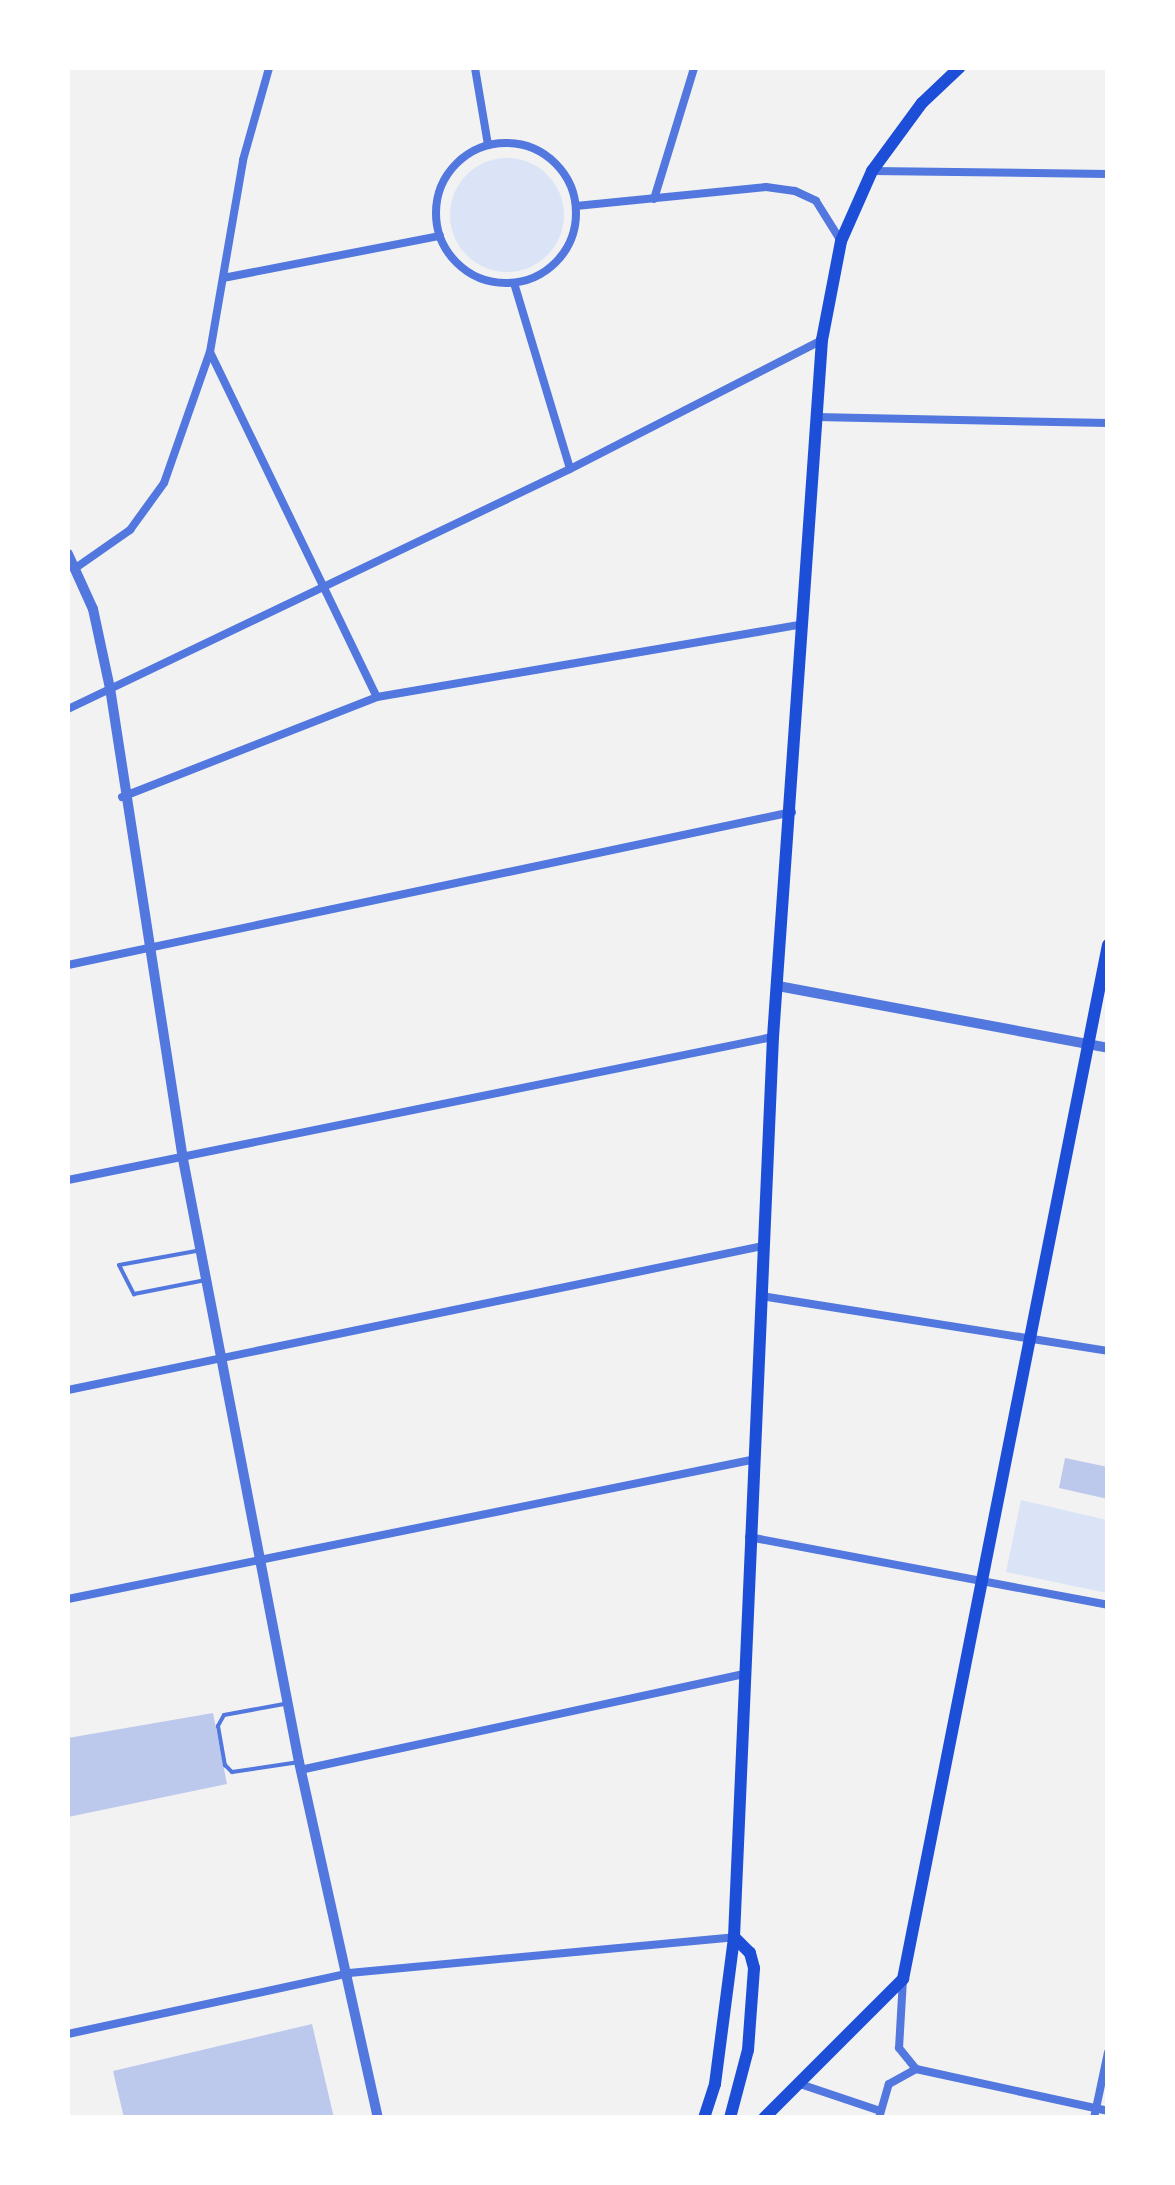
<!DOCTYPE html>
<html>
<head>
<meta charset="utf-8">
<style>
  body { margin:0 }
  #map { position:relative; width:1175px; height:2185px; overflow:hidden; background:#f2f2f2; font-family:"Noto Sans",sans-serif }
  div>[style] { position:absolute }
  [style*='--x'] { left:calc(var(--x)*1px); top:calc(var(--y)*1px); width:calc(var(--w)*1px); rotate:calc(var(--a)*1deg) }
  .green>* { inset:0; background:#dbe4f7 }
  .round { border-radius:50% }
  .building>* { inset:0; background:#bdc9ec }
  .service>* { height:4px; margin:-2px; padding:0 2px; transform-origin:2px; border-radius:2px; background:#5277de }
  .minor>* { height:8px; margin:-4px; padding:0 4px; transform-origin:4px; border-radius:4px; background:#5277de }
  .minor>.ring { margin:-4px; padding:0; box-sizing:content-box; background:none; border:8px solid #5277de; border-radius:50% }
  .tertiary>* { height:10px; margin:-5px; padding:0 5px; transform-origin:5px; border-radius:5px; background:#5277de }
  .primary>* { height:12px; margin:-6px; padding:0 6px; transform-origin:6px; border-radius:6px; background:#1d4ed8 }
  span { translate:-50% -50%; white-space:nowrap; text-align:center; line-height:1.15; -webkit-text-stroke:8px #fff; paint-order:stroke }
  .frame { position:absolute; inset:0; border:70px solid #fff; pointer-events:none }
</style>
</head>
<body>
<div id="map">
  <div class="green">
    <i class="round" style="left:450px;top:158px;width:114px;height:114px"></i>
    <i style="clip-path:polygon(1021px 1500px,1107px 1520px,1107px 1593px,1006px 1572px)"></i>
  </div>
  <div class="building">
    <i style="clip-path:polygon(1065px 1458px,1108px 1467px,1108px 1499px,1059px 1488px)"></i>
    <i style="clip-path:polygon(213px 1713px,227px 1784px,68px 1817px,68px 1738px)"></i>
    <i style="clip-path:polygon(312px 2024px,334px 2118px,124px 2118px,113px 2071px)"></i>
  </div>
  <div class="service">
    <i style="--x:196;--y:1251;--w:78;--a:169.7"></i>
    <i style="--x:119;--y:1265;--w:33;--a:63"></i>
    <i style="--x:134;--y:1294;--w:73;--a:-11"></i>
    <i style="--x:284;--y:1704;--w:61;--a:169.6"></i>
    <i style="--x:224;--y:1715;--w:13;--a:119"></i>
    <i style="--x:218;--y:1726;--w:40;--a:80"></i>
    <i style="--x:225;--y:1765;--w:10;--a:45"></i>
    <i style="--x:232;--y:1772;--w:68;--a:-8.5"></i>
  </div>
  <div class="minor">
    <i style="--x:475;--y:68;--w:78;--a:80.4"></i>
    <i class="ring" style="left:436px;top:143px;width:132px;height:132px"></i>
    <i style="--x:872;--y:171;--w:236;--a:0.7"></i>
    <i style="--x:654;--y:199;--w:137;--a:-73"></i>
    <i style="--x:576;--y:206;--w:191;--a:-5.7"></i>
    <i style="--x:766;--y:187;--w:29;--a:8"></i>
    <i style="--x:795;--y:191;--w:23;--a:25"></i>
    <i style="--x:816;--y:201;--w:47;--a:58"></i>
    <i style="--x:223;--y:278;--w:221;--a:-11"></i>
    <i style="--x:514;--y:283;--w:194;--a:73.2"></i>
    <i style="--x:210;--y:352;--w:383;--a:64.2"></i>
    <i style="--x:816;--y:417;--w:292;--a:1.2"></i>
    <i style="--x:77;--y:567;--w:65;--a:-34.9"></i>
    <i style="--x:130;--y:530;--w:58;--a:-54.1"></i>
    <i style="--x:164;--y:483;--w:139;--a:-70.7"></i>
    <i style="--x:210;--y:352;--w:195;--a:-80.2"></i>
    <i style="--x:243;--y:160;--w:96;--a:-74.2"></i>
    <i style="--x:68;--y:709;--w:556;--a:-25.55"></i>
    <i style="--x:570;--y:469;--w:283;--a:-27.1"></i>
    <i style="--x:122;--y:797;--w:274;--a:-21.4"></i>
    <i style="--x:377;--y:697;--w:431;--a:-9.7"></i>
    <i style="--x:68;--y:965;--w:740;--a:-11.93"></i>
    <i style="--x:68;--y:1180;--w:719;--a:-11.47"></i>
    <i style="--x:761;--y:1296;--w:351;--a:9"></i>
    <i style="--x:68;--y:1390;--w:710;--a:-11.71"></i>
    <i style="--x:749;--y:1537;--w:365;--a:10.7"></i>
    <i style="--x:68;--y:1599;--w:697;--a:-11.5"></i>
    <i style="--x:300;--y:1770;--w:453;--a:-12.2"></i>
    <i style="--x:903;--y:1979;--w:69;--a:93.3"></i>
    <i style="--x:899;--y:2048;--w:27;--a:51"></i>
    <i style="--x:68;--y:2034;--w:288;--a:-12.2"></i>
    <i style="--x:349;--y:1973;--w:387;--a:-5.3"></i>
    <i style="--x:916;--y:2069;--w:197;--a:12.3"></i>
    <i style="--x:797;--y:2083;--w:88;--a:18.6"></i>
    <i style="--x:879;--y:2118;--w:35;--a:-74"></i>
    <i style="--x:889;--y:2084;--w:31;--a:-29"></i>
    <i style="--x:1094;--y:2118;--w:67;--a:-78"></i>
  </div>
  <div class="tertiary">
    <i style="--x:68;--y:554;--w:60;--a:65.6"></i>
    <i style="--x:93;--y:609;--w:81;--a:77.9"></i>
    <i style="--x:110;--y:688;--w:472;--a:81.2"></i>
    <i style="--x:182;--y:1154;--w:619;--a:79.11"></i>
    <i style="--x:299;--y:1762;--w:365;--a:77.5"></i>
    <i style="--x:778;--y:986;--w:336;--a:10.6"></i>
  </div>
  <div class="primary">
    <i style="--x:704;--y:2118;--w:36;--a:-72"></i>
    <i style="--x:715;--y:2084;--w:148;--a:-82.6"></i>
    <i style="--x:734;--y:1937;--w:901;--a:-87.52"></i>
    <i style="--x:773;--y:1037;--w:699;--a:-85.98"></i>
    <i style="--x:822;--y:340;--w:101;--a:-79.1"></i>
    <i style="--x:841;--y:241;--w:77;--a:-66.1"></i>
    <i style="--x:872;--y:171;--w:84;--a:-53.7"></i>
    <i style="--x:922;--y:103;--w:51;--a:-43.4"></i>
    <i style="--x:730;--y:2118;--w:70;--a:-75.2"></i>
    <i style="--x:748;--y:2050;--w:82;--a:-85.8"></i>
    <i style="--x:754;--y:1968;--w:16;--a:-105"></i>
    <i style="--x:750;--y:1953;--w:23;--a:-135"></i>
    <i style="--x:764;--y:2118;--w:197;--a:-45"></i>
    <i style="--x:903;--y:1979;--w:1054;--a:-78.79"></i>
  </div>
  <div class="frame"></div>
</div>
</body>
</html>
